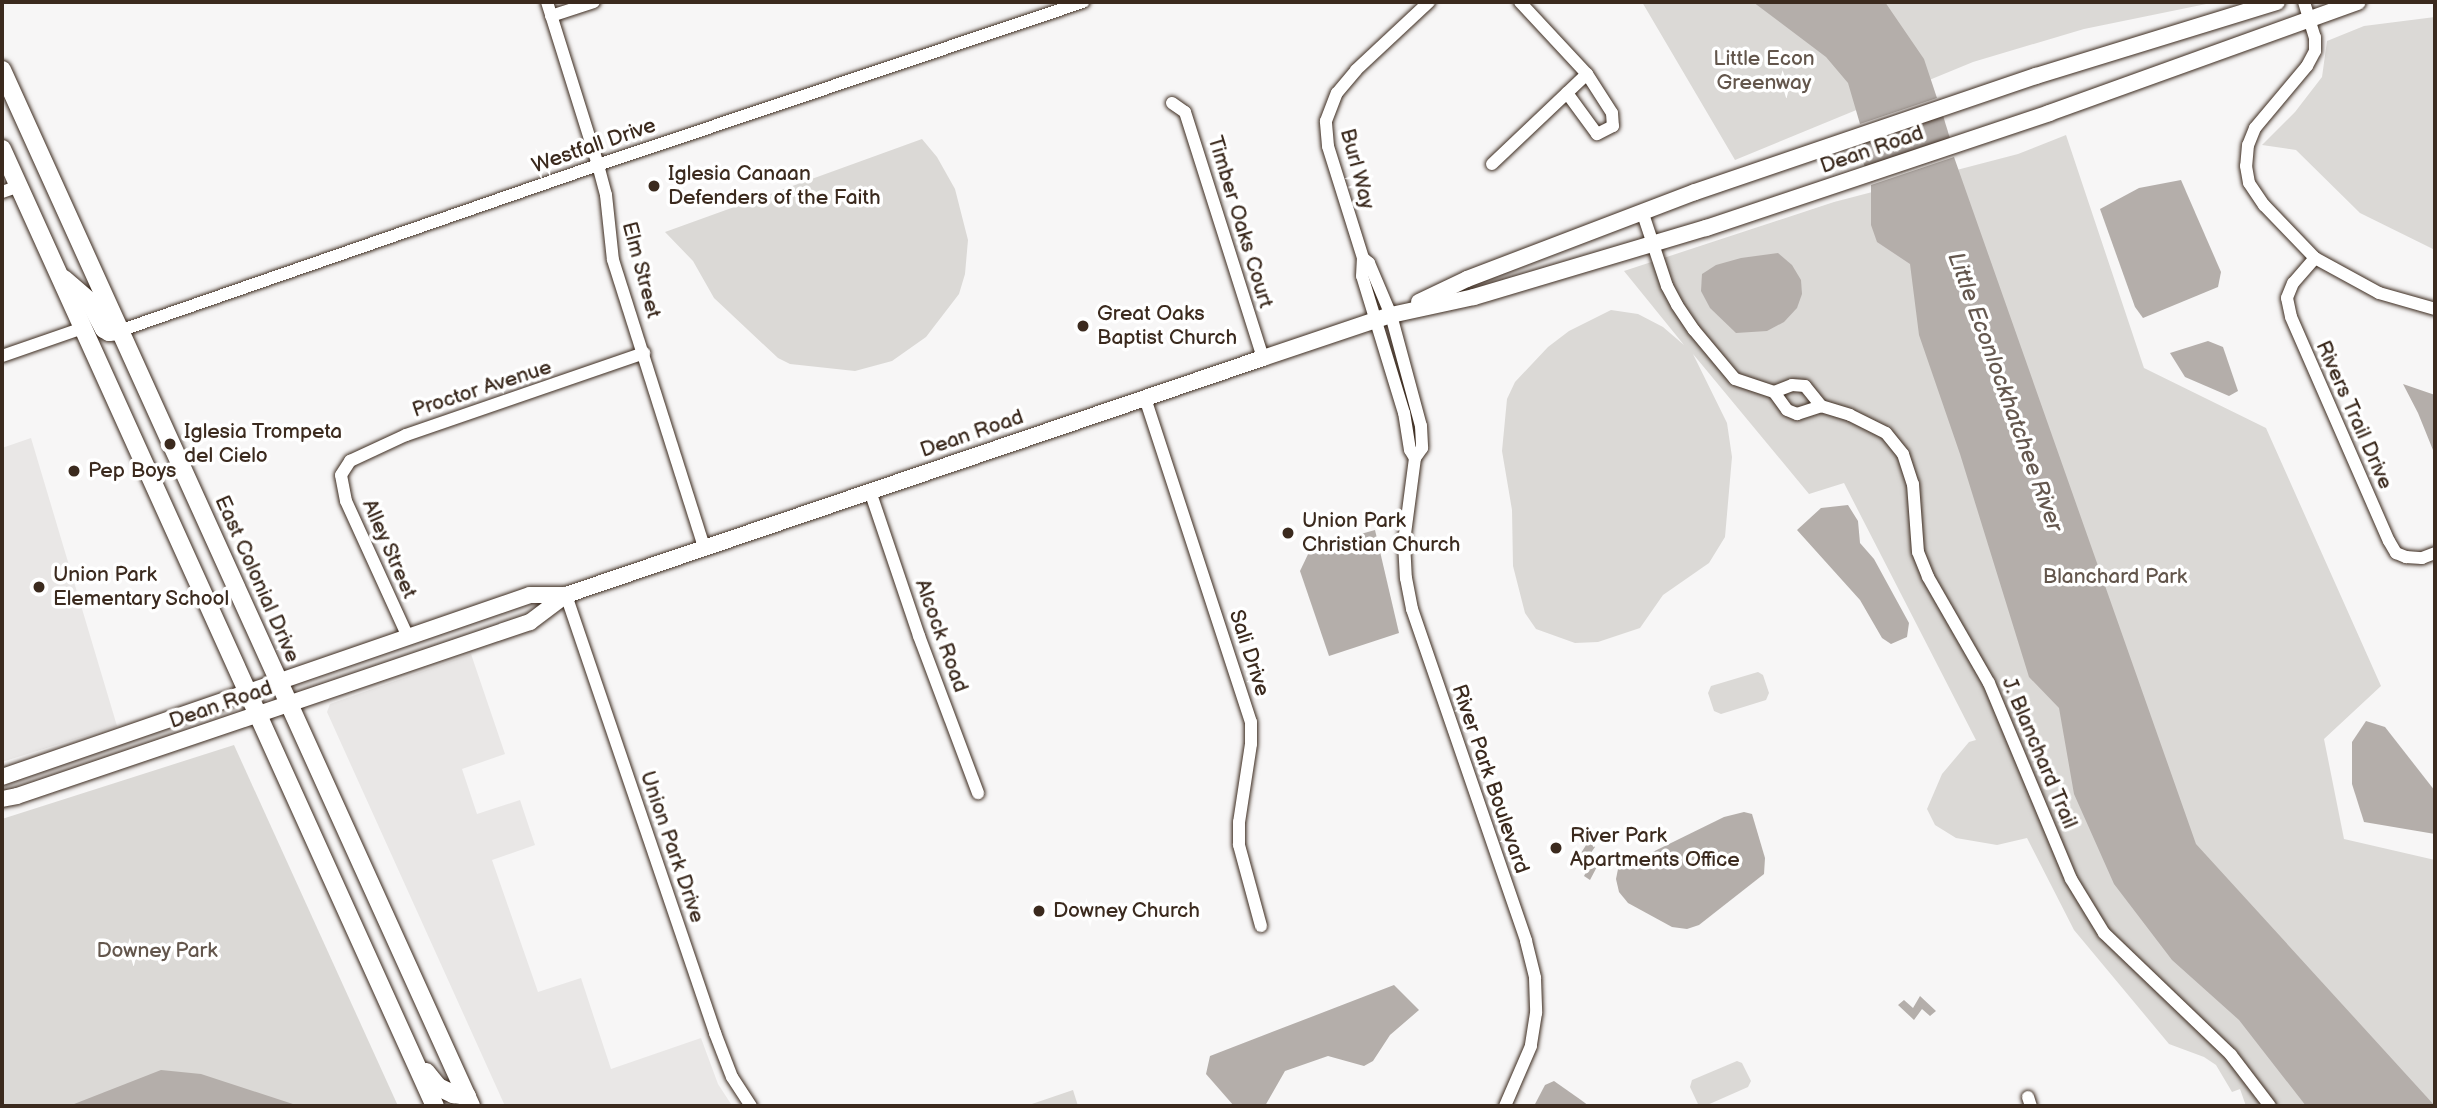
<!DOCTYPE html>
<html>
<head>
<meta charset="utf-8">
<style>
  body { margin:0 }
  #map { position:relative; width:2437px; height:1108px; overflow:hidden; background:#f7f6f6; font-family:"Balsamiq Sans",sans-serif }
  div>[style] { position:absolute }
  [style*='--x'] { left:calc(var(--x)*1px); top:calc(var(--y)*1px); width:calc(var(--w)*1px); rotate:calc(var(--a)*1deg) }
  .built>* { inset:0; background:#e9e7e6 }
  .green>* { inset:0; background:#dbd9d6 }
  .water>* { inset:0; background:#b4aeaa }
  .roads { filter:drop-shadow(0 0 2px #3b2a1e) drop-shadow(0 0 2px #3b2a1e) }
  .minor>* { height:12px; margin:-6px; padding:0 6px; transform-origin:6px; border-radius:6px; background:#fff }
  .major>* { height:16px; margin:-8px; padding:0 8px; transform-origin:8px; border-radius:8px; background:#fff }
  .highway>* { height:18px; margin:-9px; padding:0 9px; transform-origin:9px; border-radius:9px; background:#fff }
  .dots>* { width:19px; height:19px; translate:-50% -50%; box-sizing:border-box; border:4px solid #fff; border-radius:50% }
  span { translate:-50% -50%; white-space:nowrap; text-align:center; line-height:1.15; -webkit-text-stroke:7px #fff; paint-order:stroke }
  .park-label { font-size:21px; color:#63564c }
  .street-label { font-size:21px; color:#3b2a1e }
  .poi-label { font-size:21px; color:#3b2a1e }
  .left { translate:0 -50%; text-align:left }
  .water-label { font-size:23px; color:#65584f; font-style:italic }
  .frame { position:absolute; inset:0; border:4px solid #3b2a1e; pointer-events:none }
</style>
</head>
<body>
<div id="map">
  <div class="built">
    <i style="clip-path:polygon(31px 438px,117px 726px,2px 762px,2px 448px)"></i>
    <i style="clip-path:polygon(471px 654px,505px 754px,462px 769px,477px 814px,520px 800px,535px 845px,492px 860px,538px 992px,581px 978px,611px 1069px,701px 1038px,718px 1084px,731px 1104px,505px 1106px,327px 712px,330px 704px)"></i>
  </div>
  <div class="green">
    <i style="clip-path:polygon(1642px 2px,2216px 2px,2084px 29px,1973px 62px,1735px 160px)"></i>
    <i style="clip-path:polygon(2435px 17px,2435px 250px,2360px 213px,2296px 150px,2262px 145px,2295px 112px,2322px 77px,2327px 41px,2364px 26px)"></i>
    <i style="clip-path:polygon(2066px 135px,2144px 368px,2266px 428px,2381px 686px,2324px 739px,2344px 839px,2435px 860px,2435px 1106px,2246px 1106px,2240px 1089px,2232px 1092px,2216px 1065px,2204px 1057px,2169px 1044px,2074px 930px,2027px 838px,1997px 845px,1956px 838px,1935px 825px,1927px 809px,1942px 774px,1969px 742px,1976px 740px,1844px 483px,1809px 494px,1693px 354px,1727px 423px,1732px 457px,1725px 537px,1709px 563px,1663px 595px,1640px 628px,1598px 642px,1575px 643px,1536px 629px,1525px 613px,1513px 566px,1512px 510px,1502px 451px,1507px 399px,1515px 382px,1548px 347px,1569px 331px,1611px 310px,1638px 314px,1663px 327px,1684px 345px,1624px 271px,1834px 202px,2018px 154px)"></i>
    <i style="clip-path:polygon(922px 139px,937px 157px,955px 189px,968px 240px,965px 274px,959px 294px,926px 337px,892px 361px,855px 371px,790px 364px,778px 358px,714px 298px,693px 261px,665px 232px)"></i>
    <i style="clip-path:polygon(1758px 672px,1763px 675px,1769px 693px,1766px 700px,1721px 714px,1714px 711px,1708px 693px,1711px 686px)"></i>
    <i style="clip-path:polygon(234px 745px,398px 1106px,2px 1106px,2px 819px)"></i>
    <i style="clip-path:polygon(1737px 1061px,1742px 1063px,1751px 1081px,1748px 1087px,1705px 1106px,1698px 1104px,1690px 1087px,1692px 1080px)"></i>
    <i style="clip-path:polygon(1073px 1090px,1078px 1106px,1026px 1106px)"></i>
  </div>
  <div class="water">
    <i style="clip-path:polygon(1753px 2px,1885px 2px,1924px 59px,1937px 98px,1860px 124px,1848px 83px,1826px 57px)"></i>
    <i style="clip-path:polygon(1941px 109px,1952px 145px,1868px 174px,1862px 160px,1862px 135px)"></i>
    <i style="clip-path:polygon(1954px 157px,2196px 844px,2435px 1106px,2306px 1106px,2239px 1020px,2172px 960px,2114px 884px,2074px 794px,2059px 708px,2029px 677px,1960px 454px,1919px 335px,1910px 264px,1877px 242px,1871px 225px,1871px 185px)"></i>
    <i style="clip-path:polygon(2181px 180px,2221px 272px,2218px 287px,2143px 318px,2135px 307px,2100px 209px,2139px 188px)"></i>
    <i style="clip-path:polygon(1778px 253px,1792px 265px,1801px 280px,1802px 294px,1797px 308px,1784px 322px,1767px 331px,1736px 333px,1710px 308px,1701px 291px,1702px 274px,1716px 265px,1741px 258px)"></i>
    <i style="clip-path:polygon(2208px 341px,2223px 347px,2238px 391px,2229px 396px,2185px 377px,2170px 353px)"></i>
    <i style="clip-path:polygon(2403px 384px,2435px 395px,2435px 455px,2418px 413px)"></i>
    <i style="clip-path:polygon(1848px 505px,1858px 521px,1860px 543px,1874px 559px,1909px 623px,1907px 637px,1891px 644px,1882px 638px,1860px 600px,1797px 530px,1821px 508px)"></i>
    <i style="clip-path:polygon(1375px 530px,1399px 633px,1329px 656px,1300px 571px,1311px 548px)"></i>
    <i style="clip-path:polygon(2366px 721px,2385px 727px,2435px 791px,2435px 834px,2364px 822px,2352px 784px,2352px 742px)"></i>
    <i style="clip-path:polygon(1744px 812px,1752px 814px,1765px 858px,1764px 874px,1699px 925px,1687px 929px,1672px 927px,1628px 903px,1619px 892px,1616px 879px,1618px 869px,1724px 817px)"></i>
    <i style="clip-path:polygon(1588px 842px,1595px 847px,1588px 857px,1600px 861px,1590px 880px,1584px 876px,1589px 866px,1576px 861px)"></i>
    <i style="clip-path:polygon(1394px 985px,1419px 1010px,1390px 1035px,1373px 1061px,1364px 1066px,1328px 1056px,1285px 1071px,1265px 1106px,1234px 1106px,1206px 1074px,1210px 1056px)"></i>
    <i style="clip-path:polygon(1920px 996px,1936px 1011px,1930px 1016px,1922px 1009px,1914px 1020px,1898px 1005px,1904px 1000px,1913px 1008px)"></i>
    <i style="clip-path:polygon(161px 1070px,201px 1074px,299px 1106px,69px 1106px)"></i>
    <i style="clip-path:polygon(1554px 1081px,1581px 1100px,1589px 1106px,1534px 1106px,1545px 1085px)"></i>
  </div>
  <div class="roads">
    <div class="minor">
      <i style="--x:547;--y:2;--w:171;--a:72.6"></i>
      <i style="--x:598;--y:165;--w:31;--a:75"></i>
      <i style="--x:606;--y:195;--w:65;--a:83.9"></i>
      <i style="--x:613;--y:260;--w:301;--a:72.4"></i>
      <i style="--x:1520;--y:2;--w:98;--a:47.1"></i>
      <i style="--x:1587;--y:74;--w:46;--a:57.3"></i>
      <i style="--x:1612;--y:113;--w:13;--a:86"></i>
      <i style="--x:1613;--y:126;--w:18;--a:153"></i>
      <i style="--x:1597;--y:134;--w:51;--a:-126.2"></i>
      <i style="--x:2304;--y:2;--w:37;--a:73"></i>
      <i style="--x:2315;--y:37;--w:14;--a:90"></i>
      <i style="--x:2315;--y:51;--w:17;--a:118"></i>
      <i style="--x:2307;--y:66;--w:81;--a:130"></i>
      <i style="--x:2255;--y:128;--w:18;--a:112"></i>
      <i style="--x:2248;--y:145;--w:21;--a:95"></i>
      <i style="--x:2246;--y:166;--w:17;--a:80"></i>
      <i style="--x:2249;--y:183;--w:27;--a:56"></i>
      <i style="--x:2264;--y:205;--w:74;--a:46.1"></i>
      <i style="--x:2315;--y:258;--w:73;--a:28.7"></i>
      <i style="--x:2379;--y:293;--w:58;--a:15.9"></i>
      <i style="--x:551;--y:16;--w:45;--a:-18"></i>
      <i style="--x:1172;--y:103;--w:16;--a:35"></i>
      <i style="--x:1185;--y:112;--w:258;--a:72.4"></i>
      <i style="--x:1492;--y:164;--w:131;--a:-43.5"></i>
      <i style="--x:2;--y:192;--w:18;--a:-19"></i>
      <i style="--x:1642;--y:211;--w:79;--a:71.6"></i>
      <i style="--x:1667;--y:286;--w:21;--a:62"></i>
      <i style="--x:1677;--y:305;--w:30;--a:56"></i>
      <i style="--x:1694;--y:330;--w:64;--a:50.1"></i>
      <i style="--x:1735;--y:379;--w:41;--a:18.4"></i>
      <i style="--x:1774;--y:392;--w:22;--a:54"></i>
      <i style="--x:1787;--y:410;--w:11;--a:22"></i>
      <i style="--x:1797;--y:414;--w:25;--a:-18"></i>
      <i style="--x:1363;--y:258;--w:8;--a:40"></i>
      <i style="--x:1369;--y:263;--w:56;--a:67.1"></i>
      <i style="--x:1391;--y:315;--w:115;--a:74.9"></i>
      <i style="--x:1421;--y:426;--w:22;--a:87"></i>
      <i style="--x:1422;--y:448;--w:12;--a:125"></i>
      <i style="--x:1415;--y:458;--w:85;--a:97.5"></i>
      <i style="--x:1404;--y:542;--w:36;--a:87"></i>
      <i style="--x:1406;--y:578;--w:32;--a:79"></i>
      <i style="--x:1412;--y:609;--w:351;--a:71"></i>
      <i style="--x:1526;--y:941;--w:38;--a:76"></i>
      <i style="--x:1535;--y:978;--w:35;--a:88"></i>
      <i style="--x:1536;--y:1013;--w:33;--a:99"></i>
      <i style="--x:1531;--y:1046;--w:65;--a:113.4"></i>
      <i style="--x:2315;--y:258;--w:33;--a:131"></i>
      <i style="--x:2293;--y:283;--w:16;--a:112"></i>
      <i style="--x:2287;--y:298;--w:19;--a:78"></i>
      <i style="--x:2291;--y:317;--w:244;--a:66.4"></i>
      <i style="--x:2389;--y:541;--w:14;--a:60"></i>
      <i style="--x:2396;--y:553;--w:11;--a:22"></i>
      <i style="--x:2406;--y:557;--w:16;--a:4"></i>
      <i style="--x:2422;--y:558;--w:14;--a:-21"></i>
      <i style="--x:119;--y:331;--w:507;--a:-19.11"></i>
      <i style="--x:598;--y:165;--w:512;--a:-18.58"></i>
      <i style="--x:2;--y:356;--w:86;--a:-19.1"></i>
      <i style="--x:1774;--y:392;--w:19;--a:-21"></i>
      <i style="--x:1792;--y:385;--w:13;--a:4"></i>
      <i style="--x:1805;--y:386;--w:26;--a:51"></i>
      <i style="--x:1821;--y:406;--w:30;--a:17"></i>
      <i style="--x:1850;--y:415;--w:40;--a:26.6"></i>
      <i style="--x:1886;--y:433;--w:27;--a:51"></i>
      <i style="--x:1903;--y:454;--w:32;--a:72"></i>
      <i style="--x:1913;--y:484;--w:68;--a:85.8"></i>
      <i style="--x:1918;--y:552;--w:27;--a:68"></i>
      <i style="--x:1928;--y:577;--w:122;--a:60.1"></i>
      <i style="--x:1989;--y:683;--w:212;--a:67.3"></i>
      <i style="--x:2071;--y:879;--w:63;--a:58.6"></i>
      <i style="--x:2104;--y:933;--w:176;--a:43.8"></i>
      <i style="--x:2231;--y:1055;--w:64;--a:52.6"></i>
      <i style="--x:1145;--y:398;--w:341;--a:71.9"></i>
      <i style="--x:1251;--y:722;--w:22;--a:90"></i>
      <i style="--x:1251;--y:744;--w:79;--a:98.7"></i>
      <i style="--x:1239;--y:822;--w:23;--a:90"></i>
      <i style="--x:1239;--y:845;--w:84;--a:74.8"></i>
      <i style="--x:1415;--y:458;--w:9;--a:-122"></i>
      <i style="--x:1410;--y:450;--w:37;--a:-99"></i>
      <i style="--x:1404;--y:413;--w:143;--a:-107"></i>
      <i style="--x:1362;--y:276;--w:18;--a:-87"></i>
      <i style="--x:1363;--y:258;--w:117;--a:-107.4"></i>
      <i style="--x:1328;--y:146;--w:25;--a:-95"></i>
      <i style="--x:1326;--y:121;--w:30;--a:-69"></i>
      <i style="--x:1337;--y:93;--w:30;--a:-50"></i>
      <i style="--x:1356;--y:70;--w:100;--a:-43"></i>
      <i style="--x:870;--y:491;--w:153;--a:71.3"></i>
      <i style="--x:919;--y:636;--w:168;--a:69.4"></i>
      <i style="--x:566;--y:595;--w:463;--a:71.2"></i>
      <i style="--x:715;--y:1033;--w:47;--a:68.9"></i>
      <i style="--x:732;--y:1077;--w:35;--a:57"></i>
      <i style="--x:408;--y:637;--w:149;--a:-114.5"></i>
      <i style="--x:346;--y:501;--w:26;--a:-101"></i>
      <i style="--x:341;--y:475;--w:17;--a:-57"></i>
      <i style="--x:350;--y:461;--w:62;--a:-24.9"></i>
      <i style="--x:406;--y:435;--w:252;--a:-19"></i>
      <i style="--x:2028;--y:1097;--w:9;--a:72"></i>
    </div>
    <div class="major">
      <i style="--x:1419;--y:302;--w:53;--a:-25.6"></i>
      <i style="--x:1467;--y:279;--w:244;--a:-20.9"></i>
      <i style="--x:1695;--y:192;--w:360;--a:-18.8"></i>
      <i style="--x:2036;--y:76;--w:252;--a:-17.1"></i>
      <i style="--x:2;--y:777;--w:558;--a:-19.02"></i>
      <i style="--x:530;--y:595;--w:36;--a:0"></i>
      <i style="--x:2;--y:799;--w:15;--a:-11"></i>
      <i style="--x:17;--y:796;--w:542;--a:-18.74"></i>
      <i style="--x:530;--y:622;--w:45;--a:-36.9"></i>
      <i style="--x:566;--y:595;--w:736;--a:-18.78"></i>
      <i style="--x:1263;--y:358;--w:135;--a:-18.6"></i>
      <i style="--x:1391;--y:315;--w:85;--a:-12.2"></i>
      <i style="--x:1474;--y:297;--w:242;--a:-16.6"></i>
      <i style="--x:1706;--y:228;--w:362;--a:-18.5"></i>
      <i style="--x:2049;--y:113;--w:328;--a:-19.8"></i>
    </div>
    <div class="highway">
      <i style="--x:2;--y:70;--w:1137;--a:65.64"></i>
      <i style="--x:2;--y:149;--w:1050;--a:65.66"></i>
      <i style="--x:64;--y:279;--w:33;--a:41"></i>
      <i style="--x:89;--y:301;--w:32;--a:62"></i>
      <i style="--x:104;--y:329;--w:6;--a:31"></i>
      <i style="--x:109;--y:332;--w:10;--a:-6"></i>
      <i style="--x:426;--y:1072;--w:19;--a:51"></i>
      <i style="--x:438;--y:1087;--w:17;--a:25"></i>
      <i style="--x:453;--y:1094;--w:14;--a:8"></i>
    </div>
  </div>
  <div class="dots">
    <i style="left:654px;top:186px;background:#3b2a1e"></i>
    <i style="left:1083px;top:326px;background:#3b2a1e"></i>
    <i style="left:170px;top:444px;background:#3b2a1e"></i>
    <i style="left:74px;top:471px;background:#3b2a1e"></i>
    <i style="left:1288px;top:533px;background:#3b2a1e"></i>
    <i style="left:39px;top:587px;background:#3b2a1e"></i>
    <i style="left:1556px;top:848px;background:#3b2a1e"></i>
    <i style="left:1039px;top:911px;background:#3b2a1e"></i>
  </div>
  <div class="park-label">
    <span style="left:1764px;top:71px">Little Econ<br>Greenway</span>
    <span style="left:2115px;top:577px">Blanchard Park</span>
    <span style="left:157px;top:951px">Downey Park</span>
  </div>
  <div class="street-label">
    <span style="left:594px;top:146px;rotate:-19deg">Westfall Drive</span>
    <span style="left:1872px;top:150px;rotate:-19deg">Dean Road</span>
    <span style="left:1357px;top:169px;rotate:75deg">Burl Way</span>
    <span style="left:1240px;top:222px;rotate:73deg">Timber Oaks Court</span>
    <span style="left:641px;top:270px;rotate:75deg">Elm Street</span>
    <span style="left:482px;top:389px;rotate:-18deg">Proctor Avenue</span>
    <span style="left:2354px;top:415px;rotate:66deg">Rivers Trail Drive</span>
    <span style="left:972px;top:434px;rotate:-19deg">Dean Road</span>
    <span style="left:389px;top:549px;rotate:66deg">Alley Street</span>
    <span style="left:257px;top:579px;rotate:66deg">East Colonial Drive</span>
    <span style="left:941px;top:636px;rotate:70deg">Alcock Road</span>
    <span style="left:1249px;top:653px;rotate:72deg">Sali Drive</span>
    <span style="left:221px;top:705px;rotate:-19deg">Dean Road</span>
    <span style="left:2039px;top:753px;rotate:67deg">J. Blanchard Trail</span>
    <span style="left:1490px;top:779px;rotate:71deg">River Park Boulevard</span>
    <span style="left:672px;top:847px;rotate:71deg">Union Park Drive</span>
  </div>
  <div class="poi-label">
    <span class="left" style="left:668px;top:186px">Iglesia Canaan<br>Defenders of the Faith</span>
    <span class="left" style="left:1097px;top:326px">Great Oaks<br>Baptist Church</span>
    <span class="left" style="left:184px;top:444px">Iglesia Trompeta<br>del Cielo</span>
    <span class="left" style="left:88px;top:471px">Pep Boys</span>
    <span class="left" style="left:1302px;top:533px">Union Park<br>Christian Church</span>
    <span class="left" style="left:53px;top:587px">Union Park<br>Elementary School</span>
    <span class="left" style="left:1570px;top:848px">River Park<br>Apartments Office</span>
    <span class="left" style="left:1053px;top:911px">Downey Church</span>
  </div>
  <div class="water-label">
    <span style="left:2005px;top:392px;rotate:70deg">Little Econlockhatchee River</span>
  </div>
  <div class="frame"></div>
</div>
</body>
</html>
